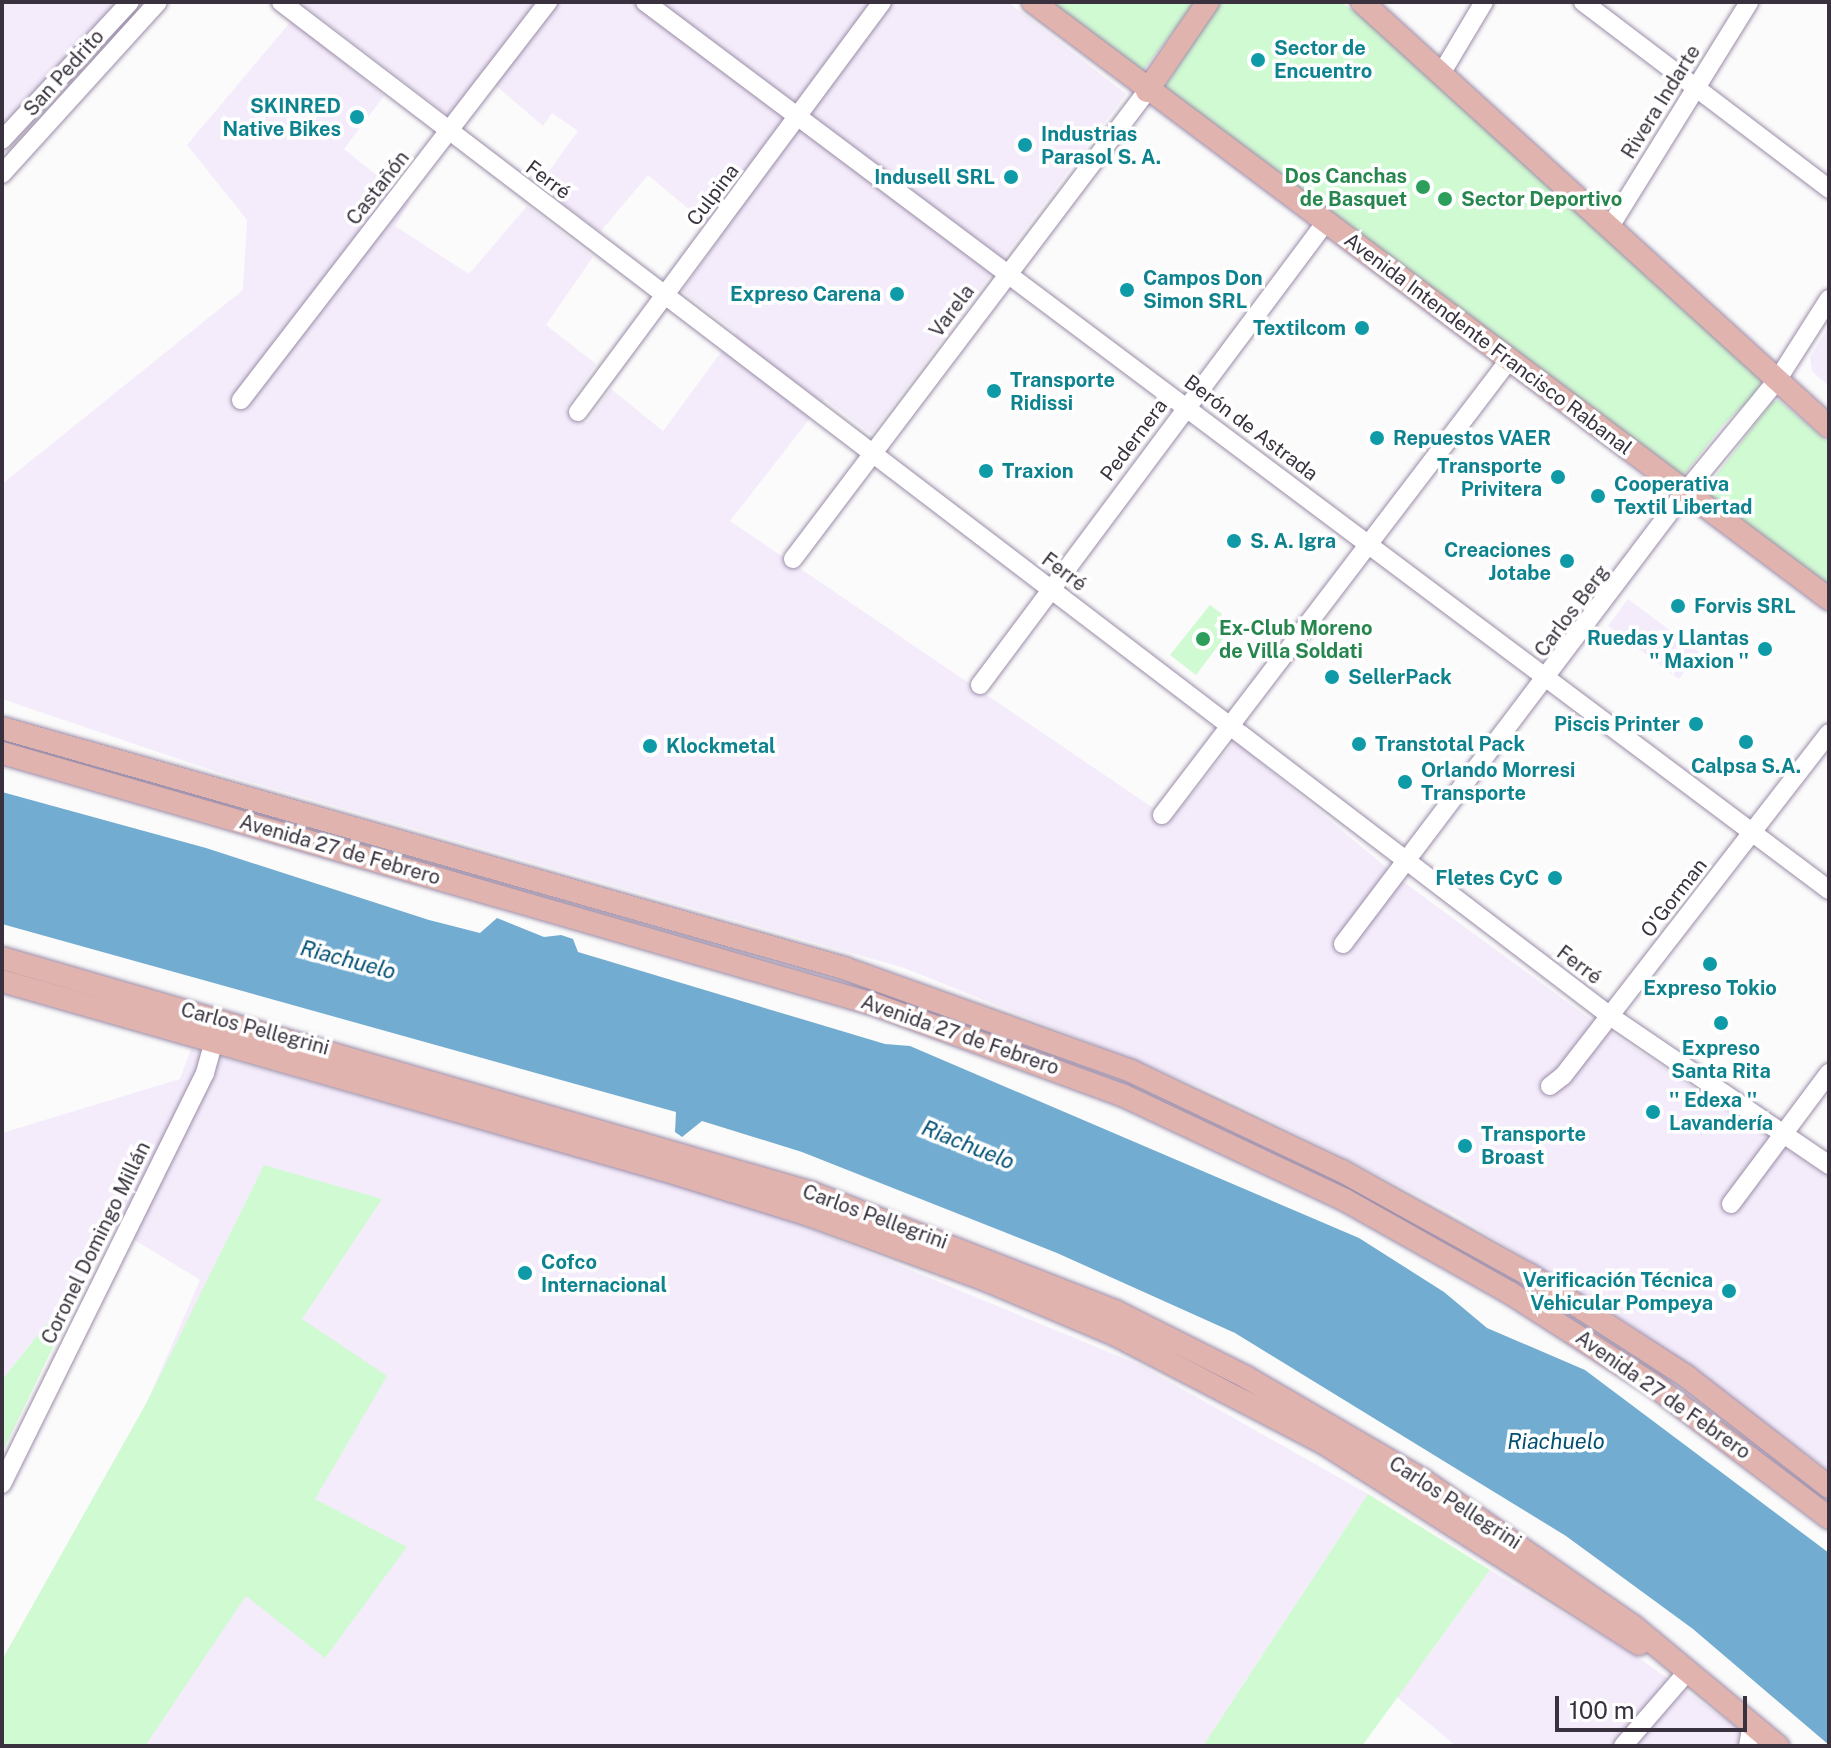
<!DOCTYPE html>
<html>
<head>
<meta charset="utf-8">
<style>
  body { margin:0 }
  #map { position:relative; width:1831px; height:1748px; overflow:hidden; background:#fbfbfb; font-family:"Public Sans",sans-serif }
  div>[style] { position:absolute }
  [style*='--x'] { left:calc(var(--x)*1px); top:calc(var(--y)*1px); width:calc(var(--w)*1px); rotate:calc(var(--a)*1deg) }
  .built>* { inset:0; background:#f4ecfb }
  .green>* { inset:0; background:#d0fad2 }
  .water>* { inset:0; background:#72acd1 }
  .roads { filter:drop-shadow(0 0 2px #9b8ca8) drop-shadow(0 0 2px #9b8ca8) }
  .minor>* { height:18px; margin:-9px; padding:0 9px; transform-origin:9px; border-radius:9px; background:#fff }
  .major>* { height:22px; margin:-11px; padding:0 11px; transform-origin:11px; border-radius:11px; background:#e0b3af }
  .dots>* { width:22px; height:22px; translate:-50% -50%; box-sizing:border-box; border:4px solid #fff; border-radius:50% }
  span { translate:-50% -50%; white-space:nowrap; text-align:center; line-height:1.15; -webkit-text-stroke:7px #fff; paint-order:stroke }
  .culture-label { font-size:20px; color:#0d838f; font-weight:700 }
  .left { translate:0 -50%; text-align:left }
  .right { translate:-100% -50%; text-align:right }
  .street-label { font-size:20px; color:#39323e }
  .leisure-label { font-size:20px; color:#27864d; font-weight:700 }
  .water-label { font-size:22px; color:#015074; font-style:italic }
  .frame { position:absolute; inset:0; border:4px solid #39323e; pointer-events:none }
  .scale { position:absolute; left:1555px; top:1696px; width:192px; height:36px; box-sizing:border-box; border:4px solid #39323e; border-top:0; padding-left:10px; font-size:24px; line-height:28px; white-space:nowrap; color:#39323e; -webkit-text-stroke:6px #fff; paint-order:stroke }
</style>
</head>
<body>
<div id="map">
  <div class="built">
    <i style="clip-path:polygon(2px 2px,117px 2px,2px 129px)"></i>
    <i style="clip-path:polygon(300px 2px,1008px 2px,1126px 94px,871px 434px,825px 399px,730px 521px,1171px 820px,1235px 741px,1405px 883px,1593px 1021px,1829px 1177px,1829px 1470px,1635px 1328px,1455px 1214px,1218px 1094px,904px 968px,223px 774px,2px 699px,2px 484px,243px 290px,247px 220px,187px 145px,292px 20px,384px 96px,344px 149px,410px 202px,395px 226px,469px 274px,527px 206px,593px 257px,546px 325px,596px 364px,565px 409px,587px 423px,611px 389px,663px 431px,736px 332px,682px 291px,721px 236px,648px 175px,600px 232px,539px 185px,578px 131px,552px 113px,543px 126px,482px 74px,449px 116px)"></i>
    <i style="clip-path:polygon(1829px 326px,1829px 386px,1812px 371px,1810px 357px)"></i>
    <i style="clip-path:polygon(1628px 599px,1699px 652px,1679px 679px,1608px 626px)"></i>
    <i style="clip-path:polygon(191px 1049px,763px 1209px,1140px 1365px,1368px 1494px,1203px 1746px,2px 1746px,2px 1660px,147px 1402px,200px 1280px,107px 1223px,91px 1268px,2px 1380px,2px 1133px,180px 1079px)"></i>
    <i style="clip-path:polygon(1490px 1570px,1636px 1656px,1763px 1746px,1456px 1746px,1397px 1697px)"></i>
  </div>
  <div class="green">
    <i style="clip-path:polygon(1050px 2px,1196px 2px,1142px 72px)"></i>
    <i style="clip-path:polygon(1220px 2px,1341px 2px,1370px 22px,1762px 380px,1762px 387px,1723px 425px,1683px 476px,1164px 88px)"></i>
    <i style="clip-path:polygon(1779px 400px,1829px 443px,1829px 591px,1709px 501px,1705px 490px,1772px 402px)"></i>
    <i style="clip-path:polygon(1210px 605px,1222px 614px,1214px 626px,1226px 635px,1196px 675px,1170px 655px)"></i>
    <i style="clip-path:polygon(264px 1165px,382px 1199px,302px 1319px,387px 1376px,315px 1499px,407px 1547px,325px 1658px,246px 1596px,145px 1746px,2px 1746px,2px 1660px,147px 1402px)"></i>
    <i style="clip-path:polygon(91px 1268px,2px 1453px,2px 1380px)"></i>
    <i style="clip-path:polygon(1368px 1494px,1490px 1570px,1362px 1746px,1203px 1746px)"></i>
  </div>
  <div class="water">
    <i style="clip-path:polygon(2px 792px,206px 848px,429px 920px,480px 933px,497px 918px,544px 937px,561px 935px,573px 939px,578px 952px,885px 1044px,910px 1046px,1359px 1238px,1444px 1292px,1487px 1328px,1585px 1370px,1829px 1553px,1829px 1745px,1693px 1629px,1566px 1536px,1235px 1333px,1057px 1253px,802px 1152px,702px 1121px,682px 1137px,675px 1132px,676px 1112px,2px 924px)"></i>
  </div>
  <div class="roads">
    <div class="minor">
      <i style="--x:281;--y:2;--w:1672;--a:37.34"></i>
      <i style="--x:1610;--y:1016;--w:265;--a:34.2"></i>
      <i style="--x:645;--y:2;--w:1480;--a:36.87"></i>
      <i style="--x:1583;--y:2;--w:309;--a:37.2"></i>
      <i style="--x:1441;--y:74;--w:84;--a:-59.2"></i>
      <i style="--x:2;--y:140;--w:188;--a:-47.2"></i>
      <i style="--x:2;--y:174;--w:232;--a:-47.8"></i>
      <i style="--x:1611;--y:225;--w:262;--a:-58.2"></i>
      <i style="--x:241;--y:400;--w:503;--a:-52.35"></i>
      <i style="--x:578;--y:412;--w:510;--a:-53.44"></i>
      <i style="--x:793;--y:559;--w:587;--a:-52.9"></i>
      <i style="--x:980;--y:685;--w:577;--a:-53.25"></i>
      <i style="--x:1162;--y:815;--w:572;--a:-52.67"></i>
      <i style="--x:1343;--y:944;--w:567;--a:-52.89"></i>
      <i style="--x:1685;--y:492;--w:146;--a:-50.5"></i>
      <i style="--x:1778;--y:379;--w:95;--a:-57.5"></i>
      <i style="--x:1550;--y:1086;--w:16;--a:-38"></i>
      <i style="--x:1563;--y:1076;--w:434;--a:-52.2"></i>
      <i style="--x:1731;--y:1204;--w:164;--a:-53.2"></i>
      <i style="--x:2;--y:1484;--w:458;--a:-63.7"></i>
      <i style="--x:205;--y:1073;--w:45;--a:-74.4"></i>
      <i style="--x:1623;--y:1746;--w:99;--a:-49.1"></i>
      <i style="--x:1748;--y:1746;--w:23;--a:-80"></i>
    </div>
    <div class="major">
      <i style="--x:1033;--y:2;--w:995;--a:36.87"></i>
      <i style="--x:1362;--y:2;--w:631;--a:42.3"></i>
      <i style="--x:1147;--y:91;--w:108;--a:-55.6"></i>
      <i style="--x:2;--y:728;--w:876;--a:15.91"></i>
      <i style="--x:844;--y:968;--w:305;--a:19.7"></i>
      <i style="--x:1131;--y:1071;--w:233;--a:25.4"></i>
      <i style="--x:1342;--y:1171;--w:215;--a:29"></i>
      <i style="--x:1530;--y:1275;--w:186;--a:32.9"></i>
      <i style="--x:1686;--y:1376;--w:181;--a:37.8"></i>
      <i style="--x:2;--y:753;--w:906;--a:16.08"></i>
      <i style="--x:873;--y:1004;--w:265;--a:20.1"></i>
      <i style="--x:1122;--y:1095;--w:246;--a:25.2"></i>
      <i style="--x:1345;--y:1200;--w:189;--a:29.4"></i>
      <i style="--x:1510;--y:1293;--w:169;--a:32.7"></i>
      <i style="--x:1652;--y:1384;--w:222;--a:37.1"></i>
      <i style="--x:2;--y:958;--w:843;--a:16.18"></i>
      <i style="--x:812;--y:1193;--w:325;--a:21.3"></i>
      <i style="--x:1115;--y:1311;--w:147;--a:26.7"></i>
      <i style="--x:1246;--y:1377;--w:205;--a:30.2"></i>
      <i style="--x:1423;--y:1480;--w:254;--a:34.8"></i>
      <i style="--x:1632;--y:1625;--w:190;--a:39.7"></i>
      <i style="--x:2;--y:981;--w:688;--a:15.93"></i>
      <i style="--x:664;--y:1170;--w:152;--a:17.2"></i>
      <i style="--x:809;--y:1215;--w:191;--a:20.2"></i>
      <i style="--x:988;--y:1281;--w:141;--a:22.9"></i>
      <i style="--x:1118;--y:1336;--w:230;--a:27.5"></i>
      <i style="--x:1322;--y:1442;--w:376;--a:32.5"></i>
    </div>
  </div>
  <div class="dots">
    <i style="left:1258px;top:60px;background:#0f9aa8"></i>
    <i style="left:357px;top:117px;background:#0f9aa8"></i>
    <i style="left:1025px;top:145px;background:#0f9aa8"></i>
    <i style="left:1011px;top:177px;background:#0f9aa8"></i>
    <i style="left:1423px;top:187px;background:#2e9e5b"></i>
    <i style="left:1445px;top:199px;background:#2e9e5b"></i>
    <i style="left:1127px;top:290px;background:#0f9aa8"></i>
    <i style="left:897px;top:294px;background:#0f9aa8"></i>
    <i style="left:1362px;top:328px;background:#0f9aa8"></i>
    <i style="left:994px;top:391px;background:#0f9aa8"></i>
    <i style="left:1377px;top:438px;background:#0f9aa8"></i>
    <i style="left:986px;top:471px;background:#0f9aa8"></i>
    <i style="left:1558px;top:477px;background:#0f9aa8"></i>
    <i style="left:1598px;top:496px;background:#0f9aa8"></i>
    <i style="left:1234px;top:541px;background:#0f9aa8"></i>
    <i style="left:1567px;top:561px;background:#0f9aa8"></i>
    <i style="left:1678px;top:606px;background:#0f9aa8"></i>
    <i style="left:1203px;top:639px;background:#2e9e5b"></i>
    <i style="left:1765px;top:649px;background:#0f9aa8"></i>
    <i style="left:1332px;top:677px;background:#0f9aa8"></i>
    <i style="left:1696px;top:724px;background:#0f9aa8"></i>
    <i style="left:1746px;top:742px;background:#0f9aa8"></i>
    <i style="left:1359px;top:744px;background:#0f9aa8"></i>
    <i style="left:650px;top:746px;background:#0f9aa8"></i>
    <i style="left:1405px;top:782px;background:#0f9aa8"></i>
    <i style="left:1555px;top:878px;background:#0f9aa8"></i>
    <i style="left:1710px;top:964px;background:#0f9aa8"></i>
    <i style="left:1721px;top:1023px;background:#0f9aa8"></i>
    <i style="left:1653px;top:1112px;background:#0f9aa8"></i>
    <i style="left:1465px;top:1146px;background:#0f9aa8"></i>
    <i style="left:525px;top:1273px;background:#0f9aa8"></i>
    <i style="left:1729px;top:1291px;background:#0f9aa8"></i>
  </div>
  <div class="culture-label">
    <span class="left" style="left:1274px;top:60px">Sector de<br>Encuentro</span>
    <span class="right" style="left:341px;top:118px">SKINRED<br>Native Bikes</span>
    <span class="left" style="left:1041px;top:146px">Industrias<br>Parasol S. A.</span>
    <span class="right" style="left:995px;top:177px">Indusell SRL</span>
    <span class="left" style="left:1143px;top:290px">Campos Don<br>Simon SRL</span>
    <span class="right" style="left:881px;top:294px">Expreso Carena</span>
    <span class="right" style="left:1346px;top:328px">Textilcom</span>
    <span class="left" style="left:1010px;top:392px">Transporte<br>Ridissi</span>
    <span class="left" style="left:1393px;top:438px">Repuestos VAER</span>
    <span class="right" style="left:1542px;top:478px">Transporte<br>Privitera</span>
    <span class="left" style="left:1002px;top:471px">Traxion</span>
    <span class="left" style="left:1614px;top:496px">Cooperativa<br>Textil Libertad</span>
    <span class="left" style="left:1250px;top:541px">S. A. Igra</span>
    <span class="right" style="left:1551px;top:562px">Creaciones<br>Jotabe</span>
    <span class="left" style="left:1694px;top:606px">Forvis SRL</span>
    <span class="right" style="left:1749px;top:650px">Ruedas y Llantas<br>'' Maxion ''</span>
    <span class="left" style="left:1348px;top:677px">SellerPack</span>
    <span class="right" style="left:1680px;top:724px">Piscis Printer</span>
    <span class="left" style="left:1375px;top:744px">Transtotal Pack</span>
    <span class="left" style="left:666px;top:746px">Klockmetal</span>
    <span style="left:1746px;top:766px">Calpsa S.A.</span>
    <span class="left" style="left:1421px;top:782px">Orlando Morresi<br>Transporte</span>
    <span class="right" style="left:1539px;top:878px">Fletes CyC</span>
    <span style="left:1710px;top:988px">Expreso Tokio</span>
    <span style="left:1721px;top:1060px">Expreso<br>Santa Rita</span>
    <span class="left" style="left:1669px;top:1112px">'' Edexa ''<br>Lavandería</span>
    <span class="left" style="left:1481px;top:1146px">Transporte<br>Broast</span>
    <span class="left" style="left:541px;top:1274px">Cofco<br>Internacional</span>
    <span class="right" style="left:1713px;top:1292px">Verificación Técnica<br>Vehicular Pompeya</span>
  </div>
  <div class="street-label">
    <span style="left:64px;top:73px;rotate:-48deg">San Pedrito</span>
    <span style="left:1661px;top:102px;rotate:-58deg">Rivera Indarte</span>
    <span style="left:548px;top:180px;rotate:37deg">Ferré</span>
    <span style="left:378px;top:188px;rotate:-52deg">Castañón</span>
    <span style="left:713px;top:195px;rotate:-53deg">Culpina</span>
    <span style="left:952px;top:311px;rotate:-53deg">Varela</span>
    <span style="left:1488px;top:344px;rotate:37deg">Avenida Intendente Francisco Rabanal</span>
    <span style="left:1251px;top:428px;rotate:37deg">Berón de Astrada</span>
    <span style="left:1134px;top:440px;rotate:-53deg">Pedernera</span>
    <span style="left:1064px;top:572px;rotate:37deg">Ferré</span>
    <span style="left:1572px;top:611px;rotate:-53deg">Carlos Berg</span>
    <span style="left:340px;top:850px;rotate:16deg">Avenida 27 de Febrero</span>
    <span style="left:1674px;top:898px;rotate:-52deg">O'Gorman</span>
    <span style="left:1579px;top:965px;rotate:37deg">Ferré</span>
    <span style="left:255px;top:1029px;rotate:15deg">Carlos Pellegrini</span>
    <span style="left:960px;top:1035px;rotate:19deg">Avenida 27 de Febrero</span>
    <span style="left:875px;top:1217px;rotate:20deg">Carlos Pellegrini</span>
    <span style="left:96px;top:1243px;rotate:-64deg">Coronel Domingo Millán</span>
    <span style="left:1663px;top:1395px;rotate:35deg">Avenida 27 de Febrero</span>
    <span style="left:1455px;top:1503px;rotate:33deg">Carlos Pellegrini</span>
  </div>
  <div class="leisure-label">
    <span class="right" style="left:1407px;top:188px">Dos Canchas<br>de Basquet</span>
    <span class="left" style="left:1461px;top:199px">Sector Deportivo</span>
    <span class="left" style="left:1219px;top:640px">Ex-Club Moreno<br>de Villa Soldati</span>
  </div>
  <div class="water-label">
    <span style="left:348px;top:960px;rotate:15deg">Riachuelo</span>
    <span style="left:968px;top:1145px;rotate:22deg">Riachuelo</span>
    <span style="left:1556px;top:1442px">Riachuelo</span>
  </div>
  <div class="frame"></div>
  <div class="scale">100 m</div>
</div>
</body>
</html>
